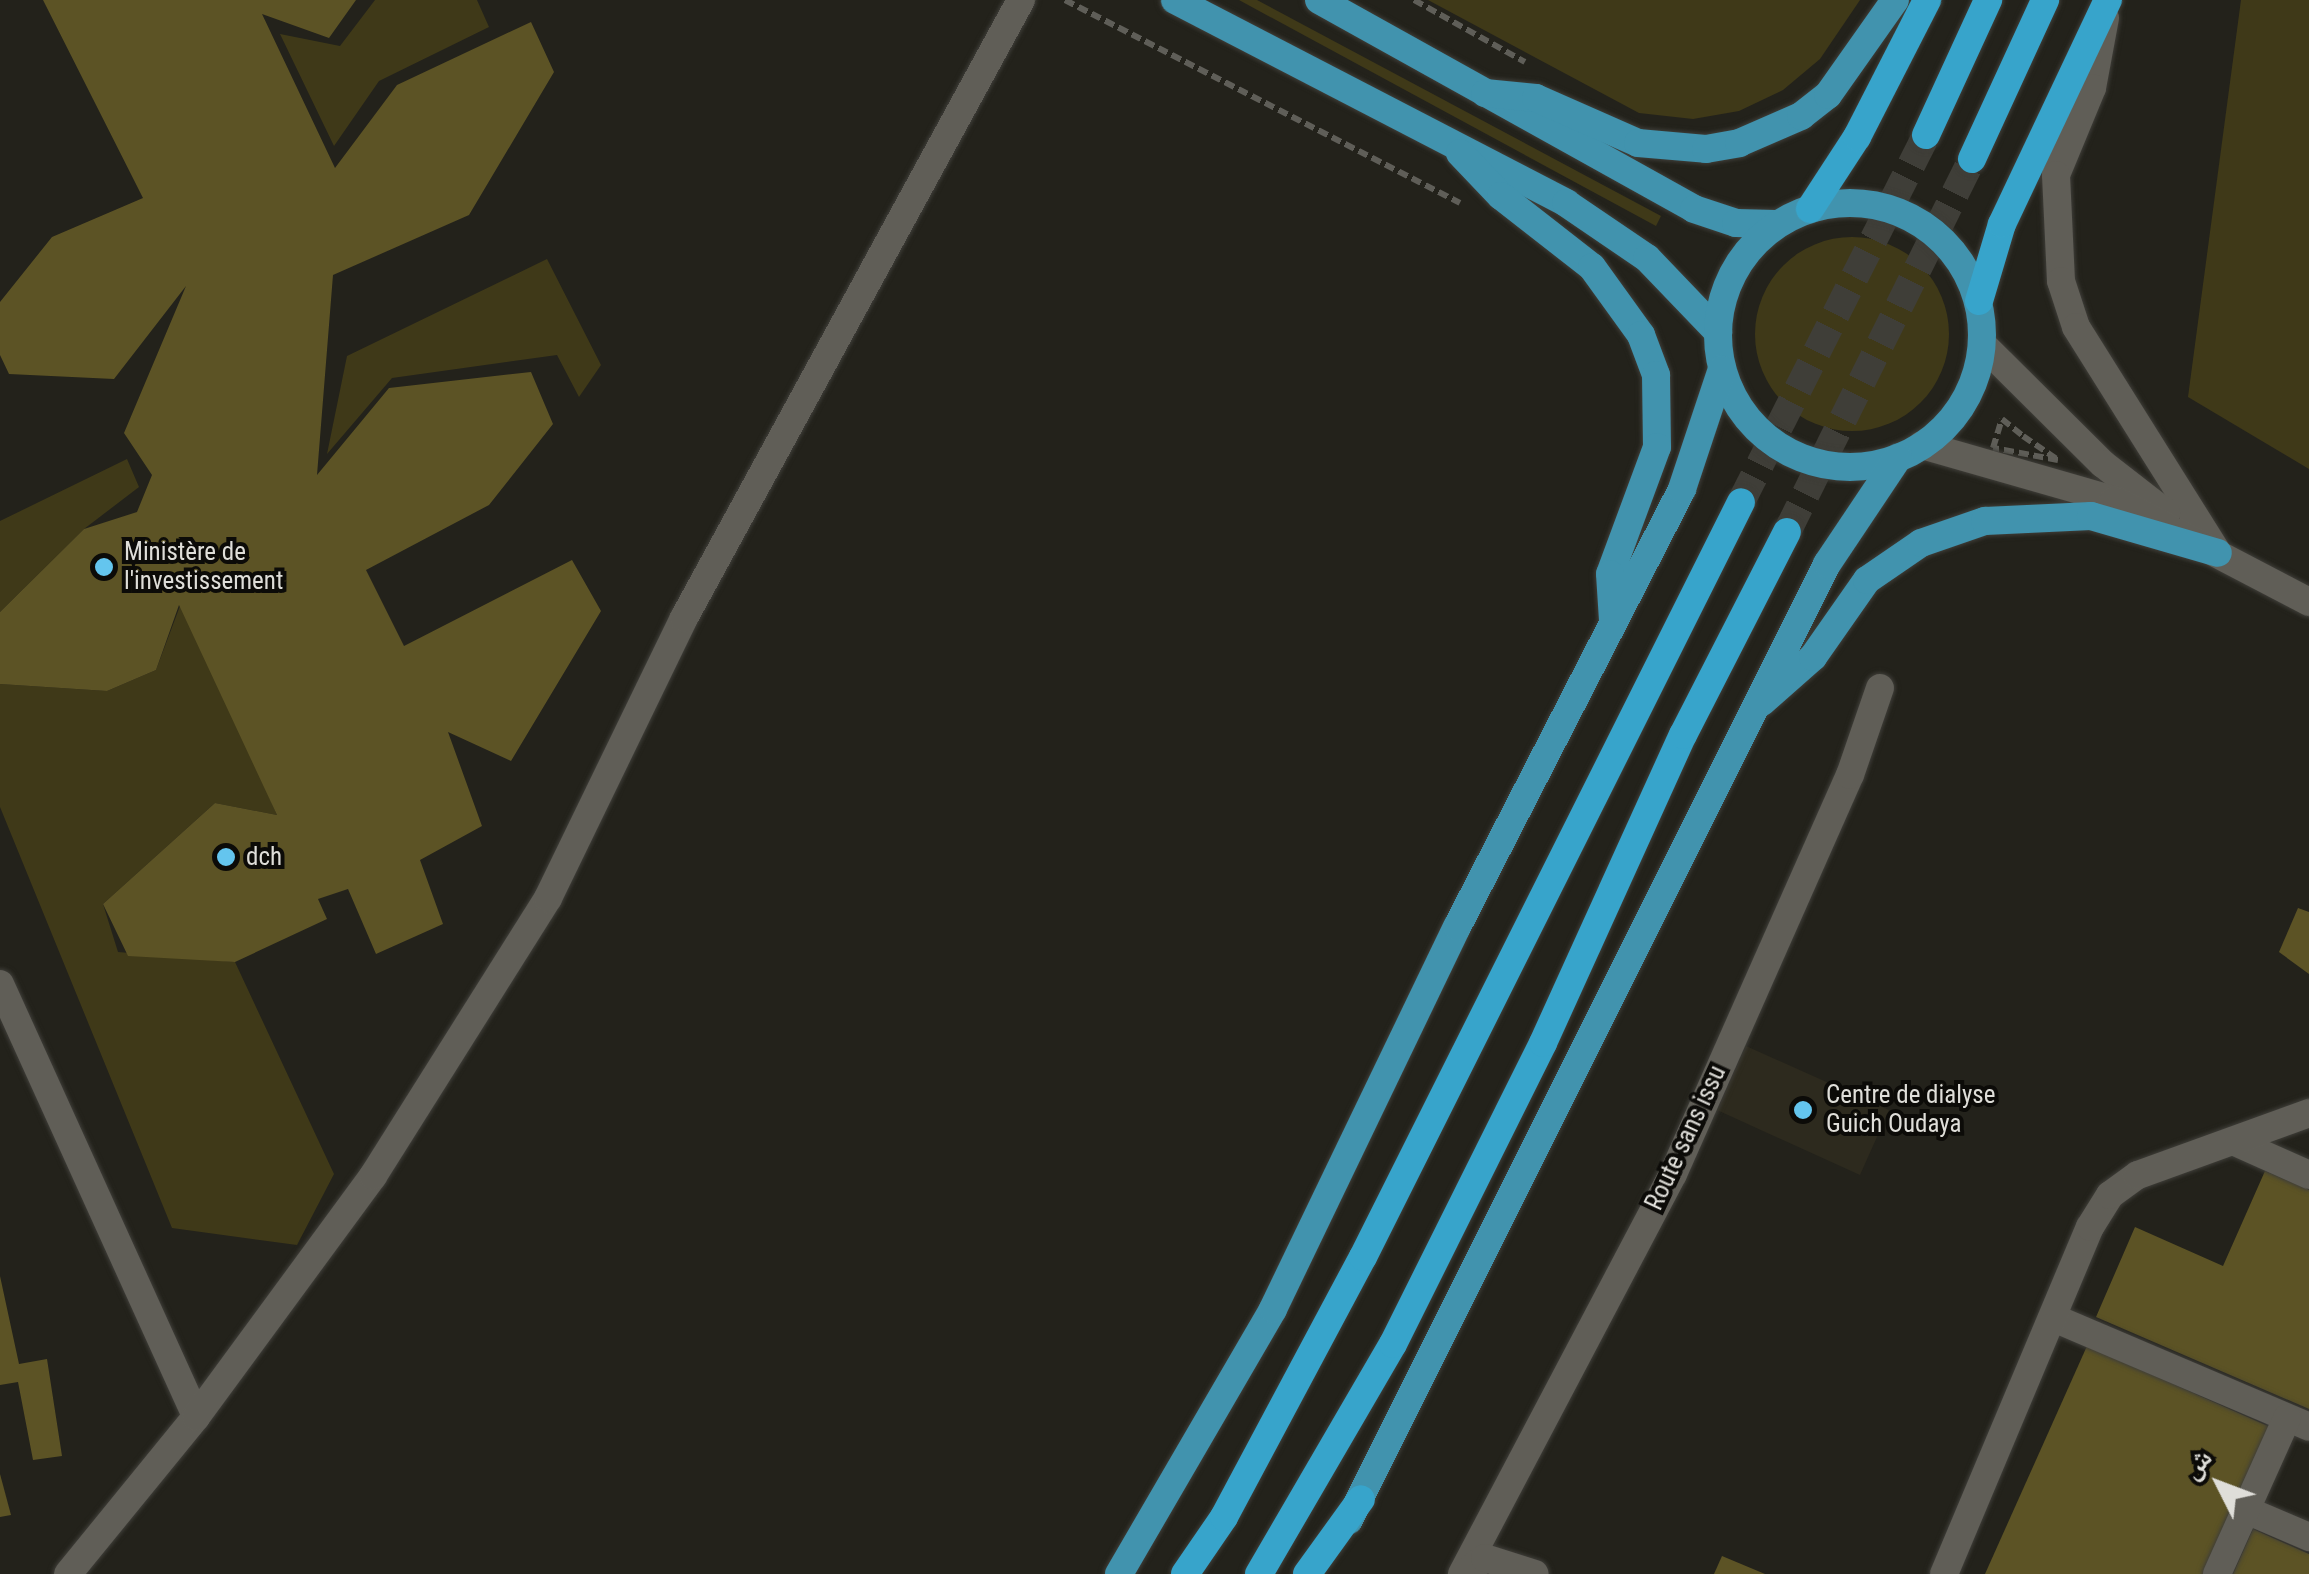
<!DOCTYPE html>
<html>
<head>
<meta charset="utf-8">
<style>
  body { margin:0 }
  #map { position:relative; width:2309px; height:1574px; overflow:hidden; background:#23221b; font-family:"Roboto Condensed","Noto Naskh Arabic",sans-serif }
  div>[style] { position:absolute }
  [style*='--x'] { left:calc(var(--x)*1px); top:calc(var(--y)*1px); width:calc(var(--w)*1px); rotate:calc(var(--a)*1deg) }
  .built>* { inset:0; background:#2d2a1e }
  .green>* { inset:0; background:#3f3918 }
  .round { border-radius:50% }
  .building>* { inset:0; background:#5c5325 }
  .trunk-tunnel>* { height:28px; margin-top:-14px; transform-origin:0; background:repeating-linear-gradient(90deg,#3f3e38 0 28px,transparent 0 42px) }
  .path>* { height:6px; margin-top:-3px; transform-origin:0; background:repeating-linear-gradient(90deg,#5f5e58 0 10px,transparent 0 15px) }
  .roads { filter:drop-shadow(0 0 2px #3f3e39) drop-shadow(0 0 2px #3f3e39) }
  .minor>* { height:28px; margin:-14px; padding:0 14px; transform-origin:14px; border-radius:14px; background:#605e57 }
  .tertiary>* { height:28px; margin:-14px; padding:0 14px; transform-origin:14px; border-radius:14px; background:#605e57 }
  .primary>* { height:28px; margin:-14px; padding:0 14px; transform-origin:14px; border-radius:14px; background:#4193ae }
  .primary>.ring { margin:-14px; padding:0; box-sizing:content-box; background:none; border:28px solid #4193ae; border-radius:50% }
  .trunk>* { height:28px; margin:-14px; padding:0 14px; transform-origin:14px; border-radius:14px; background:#37a4cb }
  .dots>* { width:28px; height:28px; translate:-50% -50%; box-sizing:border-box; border:5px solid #0c0b08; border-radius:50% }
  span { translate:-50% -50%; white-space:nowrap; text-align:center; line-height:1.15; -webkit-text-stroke:8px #0c0b08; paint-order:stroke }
  .poi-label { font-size:25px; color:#dfded9 }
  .left { translate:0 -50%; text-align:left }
  .street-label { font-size:25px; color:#dfded9 }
  .north { position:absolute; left:2169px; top:1434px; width:100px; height:100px; -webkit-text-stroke:8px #0c0b08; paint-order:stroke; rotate:312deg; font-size:28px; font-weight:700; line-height:40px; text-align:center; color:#dfded9 }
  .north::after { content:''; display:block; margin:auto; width:35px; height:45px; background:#dfded9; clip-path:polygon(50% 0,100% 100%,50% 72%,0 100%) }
</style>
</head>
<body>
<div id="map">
  <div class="built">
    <i style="clip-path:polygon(1746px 1046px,1889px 1110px,1860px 1175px,1717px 1110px)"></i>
  </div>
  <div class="green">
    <i style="clip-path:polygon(375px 0,477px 0,489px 27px,379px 81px,334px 146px,280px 34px,340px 46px)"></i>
    <i style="clip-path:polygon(1239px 0,1257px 0,1661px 216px,1656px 226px)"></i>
    <i style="clip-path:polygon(1428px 0,1860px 0,1820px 59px,1783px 90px,1739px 111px,1693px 119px,1639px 113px)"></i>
    <i style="clip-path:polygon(2241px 0,2309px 0,2309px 469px,2188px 397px)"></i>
    <i class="round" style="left:1755px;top:237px;width:194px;height:194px"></i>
    <i style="clip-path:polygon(547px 259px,601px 365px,579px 397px,557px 355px,392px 378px,327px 454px,347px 356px)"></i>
    <i style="clip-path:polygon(127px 459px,139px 487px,84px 529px,0 612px,0 521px)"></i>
    <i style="clip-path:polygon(183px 598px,277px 815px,215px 803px,103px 904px,118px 952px,235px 962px,334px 1174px,297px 1245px,172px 1228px,0 807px,0 684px,107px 691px,156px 670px)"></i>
  </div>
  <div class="building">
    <i style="clip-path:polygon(43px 0,356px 0,329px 38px,262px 14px,335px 168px,397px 85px,531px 22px,554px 72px,469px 215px,333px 275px,317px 475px,389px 388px,531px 372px,553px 424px,489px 505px,366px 570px,404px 646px,572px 560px,601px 611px,511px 761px,448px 732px,482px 826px,420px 860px,443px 924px,376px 954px,348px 889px,318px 899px,327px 919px,235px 962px,128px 956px,103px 904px,215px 803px,277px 815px,179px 605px,156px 670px,107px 691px,0 684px,0 612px,84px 529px,137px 512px,152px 475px,124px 433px,186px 286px,114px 379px,9px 374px,0 355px,0 302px,52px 237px,143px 198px)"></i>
    <i style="clip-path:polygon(2298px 908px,2309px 912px,2309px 974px,2279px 952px)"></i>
    <i style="clip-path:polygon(2265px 1171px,2309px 1190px,2309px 1409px,2096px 1317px,2135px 1227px,2223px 1266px)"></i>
    <i style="clip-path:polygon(0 1276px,19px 1364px,47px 1359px,62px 1456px,33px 1460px,18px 1382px,0 1385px)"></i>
    <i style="clip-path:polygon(2087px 1346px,2270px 1427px,2204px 1574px,1985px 1574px)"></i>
    <i style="clip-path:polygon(0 1474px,11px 1515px,0 1517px)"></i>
    <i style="clip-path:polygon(2253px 1529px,2309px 1554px,2309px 1574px,2233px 1574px)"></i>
    <i style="clip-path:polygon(1722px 1556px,1765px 1574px,1714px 1574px)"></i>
  </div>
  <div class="trunk-tunnel">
    <i style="--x:1741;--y:502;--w:411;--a:-63.2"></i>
    <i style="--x:1787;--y:532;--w:416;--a:-63.6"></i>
  </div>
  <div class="path">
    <i style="--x:1065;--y:0;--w:444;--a:27.2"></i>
    <i style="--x:1414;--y:0;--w:127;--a:29.2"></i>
    <i style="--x:2002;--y:419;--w:27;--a:39"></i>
    <i style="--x:2023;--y:436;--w:42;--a:34.4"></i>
    <i style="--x:2058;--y:460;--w:66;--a:-169.5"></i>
    <i style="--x:1993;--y:448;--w:30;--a:-73"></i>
  </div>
  <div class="roads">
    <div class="minor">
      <i style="--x:0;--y:984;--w:475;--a:65.6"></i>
      <i style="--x:2235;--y:1142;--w:81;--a:24"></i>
      <i style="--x:2054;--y:1318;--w:277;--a:23.1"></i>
      <i style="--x:2246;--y:1510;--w:69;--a:23.2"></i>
      <i style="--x:68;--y:1574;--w:203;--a:-50.8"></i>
      <i style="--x:196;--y:1417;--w:299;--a:-53.7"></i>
      <i style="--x:373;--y:1176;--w:328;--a:-57.8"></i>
      <i style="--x:548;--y:898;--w:311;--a:-64.1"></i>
      <i style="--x:684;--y:618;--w:704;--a:-61.4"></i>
      <i style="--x:1462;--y:1574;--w:452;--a:-62.2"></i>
      <i style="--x:1673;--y:1174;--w:436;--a:-66.1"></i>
      <i style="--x:1850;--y:775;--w:92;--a:-71"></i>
      <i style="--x:1463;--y:1574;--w:27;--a:-36"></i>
      <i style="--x:1485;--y:1558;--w:52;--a:17.7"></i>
      <i style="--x:1944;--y:1574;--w:376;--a:-67.2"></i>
      <i style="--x:2090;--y:1227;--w:38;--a:-58"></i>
      <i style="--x:2110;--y:1195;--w:34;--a:-36"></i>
      <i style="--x:2138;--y:1175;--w:182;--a:-19.9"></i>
      <i style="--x:2217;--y:1574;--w:171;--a:-65.8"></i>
    </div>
    <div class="tertiary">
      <i style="--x:2105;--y:18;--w:71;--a:100.5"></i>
      <i style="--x:2092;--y:88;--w:94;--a:112.5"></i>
      <i style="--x:2056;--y:175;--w:106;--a:87.3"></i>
      <i style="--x:2061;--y:281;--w:48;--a:71.9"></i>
      <i style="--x:2076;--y:327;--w:267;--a:57.9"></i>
      <i style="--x:1982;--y:344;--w:170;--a:44.8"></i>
      <i style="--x:2103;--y:464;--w:80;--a:37.9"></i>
      <i style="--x:1922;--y:445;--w:200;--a:16"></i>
      <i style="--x:2114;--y:500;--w:220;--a:27.6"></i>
    </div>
    <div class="primary">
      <i style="--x:1175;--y:0;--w:441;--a:27.4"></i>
      <i style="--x:1566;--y:203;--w:98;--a:34.2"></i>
      <i style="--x:1647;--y:258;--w:103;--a:46.2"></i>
      <i style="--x:1319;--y:0;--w:429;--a:29.1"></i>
      <i style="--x:1694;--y:209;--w:44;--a:18.4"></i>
      <i style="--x:1736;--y:223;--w:40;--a:1.4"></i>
      <i style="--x:1485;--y:93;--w:51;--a:5.6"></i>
      <i style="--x:1536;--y:98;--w:111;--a:23.8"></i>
      <i style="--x:1638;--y:143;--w:68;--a:5"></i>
      <i style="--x:1706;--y:149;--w:34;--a:-10"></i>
      <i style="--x:1739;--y:143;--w:68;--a:-23.5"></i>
      <i style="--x:1801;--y:116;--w:34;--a:-38"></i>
      <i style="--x:1828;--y:95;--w:116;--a:-54.8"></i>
      <i style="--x:1460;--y:153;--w:59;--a:46.4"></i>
      <i style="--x:1501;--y:196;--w:115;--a:38"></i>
      <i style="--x:1592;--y:267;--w:84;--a:54.2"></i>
      <i style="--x:1641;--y:335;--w:43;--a:69.4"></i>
      <i style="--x:1656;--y:375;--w:72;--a:89.2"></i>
      <i style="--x:1657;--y:447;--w:135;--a:110.3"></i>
      <i style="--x:1610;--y:574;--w:46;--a:86.3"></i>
      <i class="ring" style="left:1718px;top:203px;width:236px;height:236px"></i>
      <i style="--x:1762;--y:702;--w:68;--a:-41.4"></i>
      <i style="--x:1813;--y:657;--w:94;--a:-55"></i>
      <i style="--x:1867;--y:580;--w:65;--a:-34.4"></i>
      <i style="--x:1921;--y:543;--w:68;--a:-19"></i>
      <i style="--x:1985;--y:521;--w:106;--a:-2.7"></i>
      <i style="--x:2091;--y:516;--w:132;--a:16.2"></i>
      <i style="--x:1349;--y:1520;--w:1069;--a:-63.43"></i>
      <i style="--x:1827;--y:564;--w:128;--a:-56.2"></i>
      <i style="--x:1119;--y:1574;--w:306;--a:-59.8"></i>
      <i style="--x:1273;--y:1309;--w:424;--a:-64.3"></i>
      <i style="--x:1457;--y:927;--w:492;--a:-62.8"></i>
      <i style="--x:1682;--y:489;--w:126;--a:-71.6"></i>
    </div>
    <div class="trunk">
      <i style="--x:1926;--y:135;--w:149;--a:-65.3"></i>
      <i style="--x:1972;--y:159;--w:175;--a:-65.3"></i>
      <i style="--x:1810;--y:209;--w:86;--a:-56.9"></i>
      <i style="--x:1857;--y:137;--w:154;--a:-62.9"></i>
      <i style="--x:1979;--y:301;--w:80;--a:-73.4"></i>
      <i style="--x:2002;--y:224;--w:248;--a:-64.7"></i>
      <i style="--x:1185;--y:1574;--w:69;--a:-55.6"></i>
      <i style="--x:1224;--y:1517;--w:295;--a:-61.9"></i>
      <i style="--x:1363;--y:1257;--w:844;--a:-63.4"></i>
      <i style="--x:1259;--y:1574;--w:266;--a:-59.8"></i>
      <i style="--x:1393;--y:1344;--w:336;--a:-63.5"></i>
      <i style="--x:1543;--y:1043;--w:338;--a:-65.6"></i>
      <i style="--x:1683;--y:735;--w:228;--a:-62.9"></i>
      <i style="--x:1307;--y:1574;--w:92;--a:-54.2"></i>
    </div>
  </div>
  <div class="dots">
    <i style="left:104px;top:567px;background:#64c5ee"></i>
    <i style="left:226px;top:857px;background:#64c5ee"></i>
    <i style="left:1803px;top:1110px;background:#64c5ee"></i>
  </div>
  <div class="poi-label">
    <span class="left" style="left:124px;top:567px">Ministère de<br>l'investissement</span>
    <span class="left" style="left:246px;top:857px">dch</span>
    <span class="left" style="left:1826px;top:1110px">Centre de dialyse<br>Guich Oudaya</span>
  </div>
  <div class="street-label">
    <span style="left:1686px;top:1138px;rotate:-65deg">Route sans issu</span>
  </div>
  <div class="north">ش</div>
</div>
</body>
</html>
